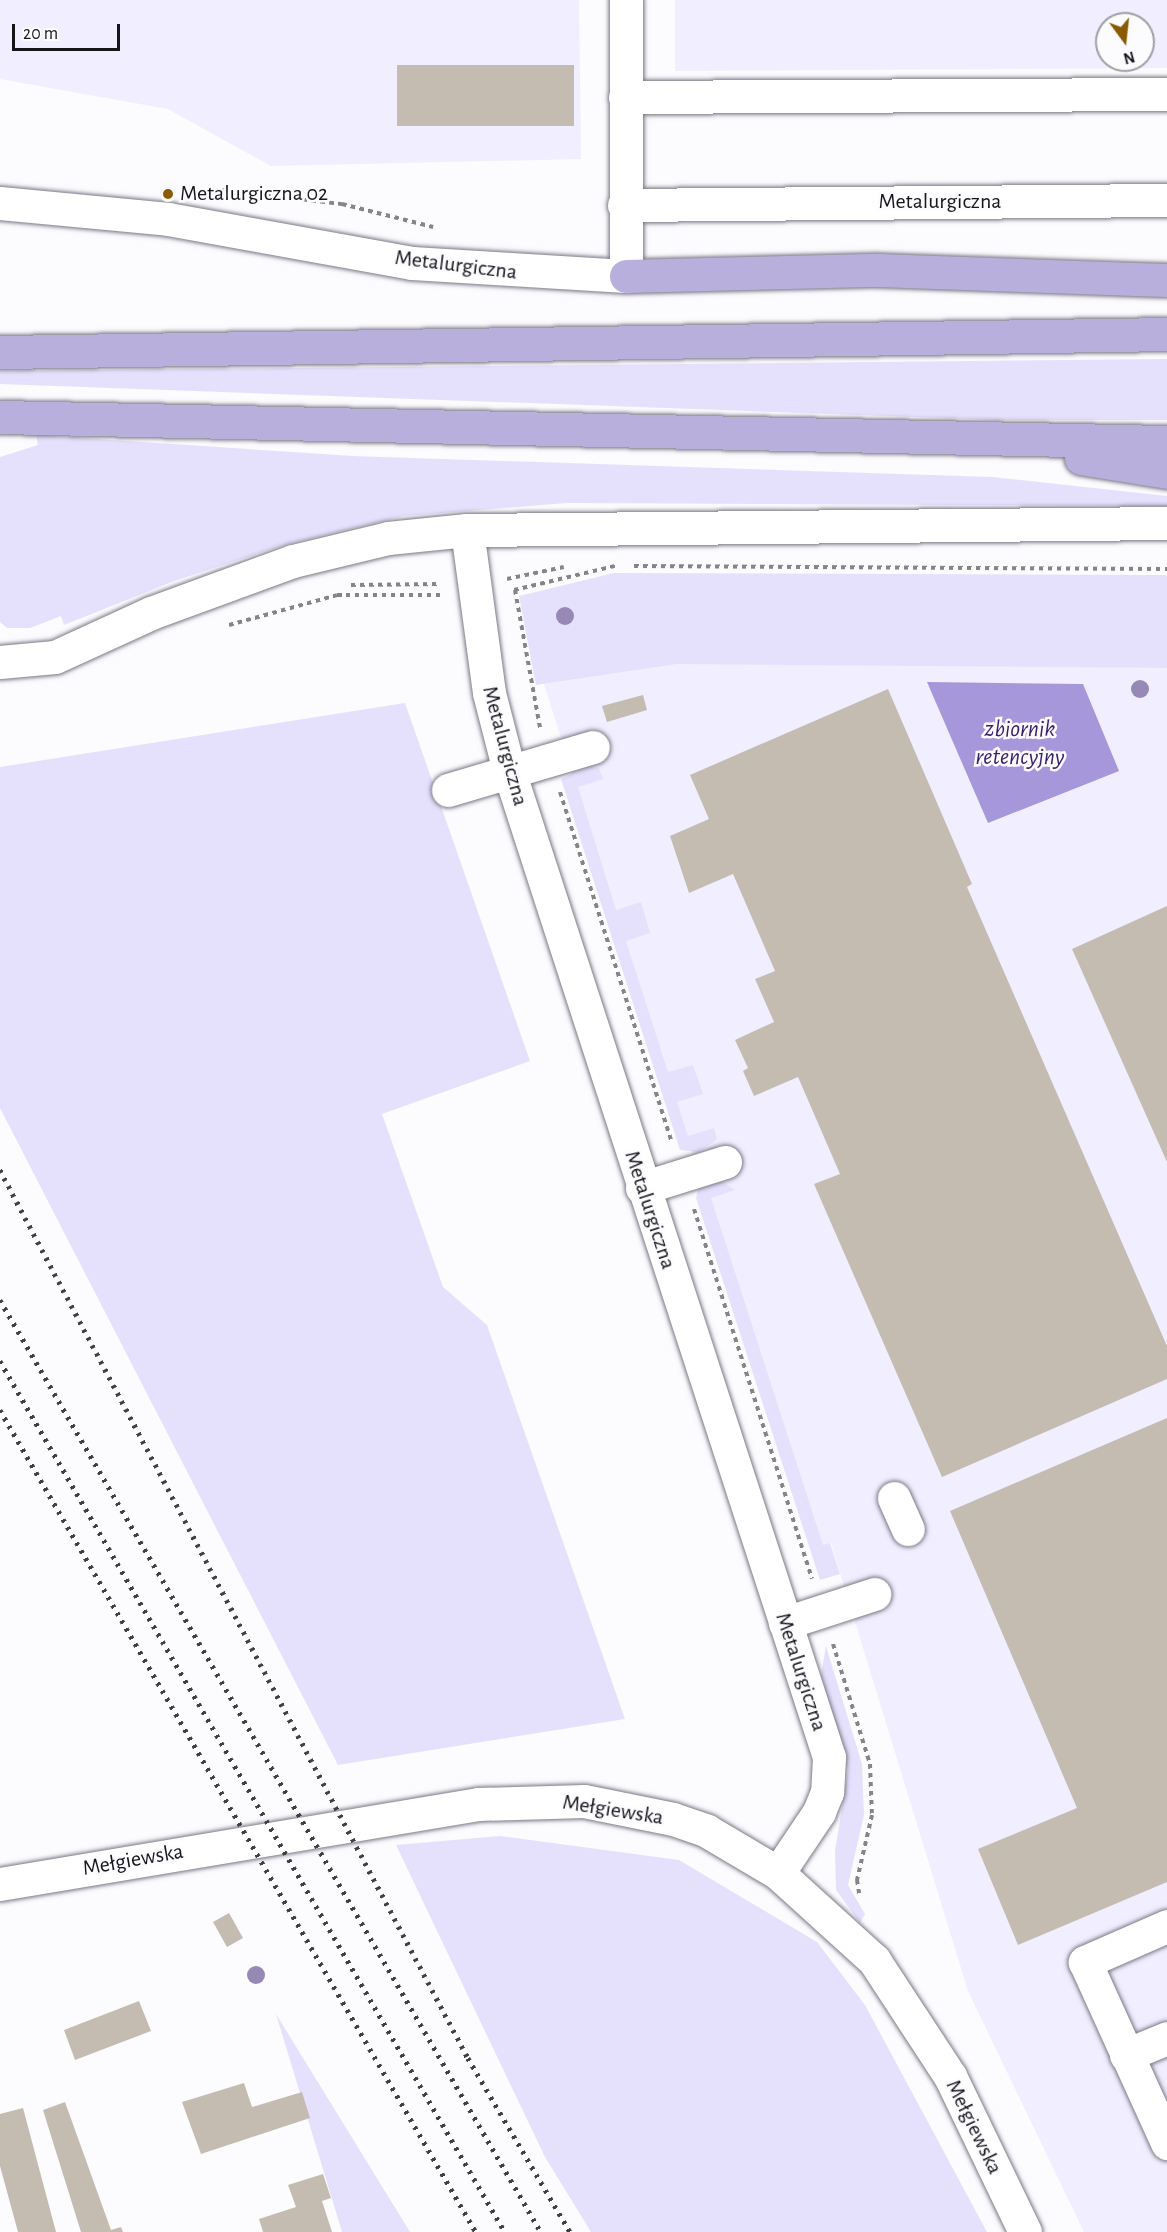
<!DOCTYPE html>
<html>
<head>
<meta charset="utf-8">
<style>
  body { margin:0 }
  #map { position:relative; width:1167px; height:2232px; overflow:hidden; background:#fcfbfe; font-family:"Alegreya Sans",sans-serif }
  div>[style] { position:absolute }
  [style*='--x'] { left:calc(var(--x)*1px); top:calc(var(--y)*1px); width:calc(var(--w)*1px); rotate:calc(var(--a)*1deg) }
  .built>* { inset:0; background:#f0eeff }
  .green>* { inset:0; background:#e5e1fd }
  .water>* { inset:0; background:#a597da }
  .building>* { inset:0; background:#c5bcb1 }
  .path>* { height:4px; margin-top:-2px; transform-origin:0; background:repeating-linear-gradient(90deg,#858488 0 4.5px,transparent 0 9px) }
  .roads { filter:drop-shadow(0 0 2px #7b7986) drop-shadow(0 0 2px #7b7986) }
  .minor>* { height:33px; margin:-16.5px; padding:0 16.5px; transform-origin:16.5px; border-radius:16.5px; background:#fff }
  .major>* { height:33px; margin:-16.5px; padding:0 16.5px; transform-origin:16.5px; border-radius:16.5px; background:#b9afdd }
  .rail>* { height:4.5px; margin-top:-2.25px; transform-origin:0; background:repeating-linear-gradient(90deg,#403f43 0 3px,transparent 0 9px) }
  .trees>* { width:18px; height:18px; margin:-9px; border-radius:50%; background:#9789b5 }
  .dots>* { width:16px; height:16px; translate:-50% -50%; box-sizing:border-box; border:3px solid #fcfbfe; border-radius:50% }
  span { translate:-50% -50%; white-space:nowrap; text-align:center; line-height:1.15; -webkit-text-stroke:5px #fcfbfe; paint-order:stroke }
  .poi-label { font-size:22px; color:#16151a }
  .left { translate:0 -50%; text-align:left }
  .street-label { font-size:22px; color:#16151a }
  .water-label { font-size:24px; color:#381f6c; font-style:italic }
  .north { position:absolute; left:1095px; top:12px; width:60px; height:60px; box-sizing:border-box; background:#fcfbfe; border:2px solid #a09fa3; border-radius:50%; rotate:165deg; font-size:16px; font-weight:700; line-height:24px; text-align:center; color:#16151a }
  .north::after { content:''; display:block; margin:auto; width:21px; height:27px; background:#8a5b00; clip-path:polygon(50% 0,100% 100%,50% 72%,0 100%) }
  .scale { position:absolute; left:12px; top:24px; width:108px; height:27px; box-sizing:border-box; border:3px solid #16151a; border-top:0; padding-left:8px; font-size:18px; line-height:21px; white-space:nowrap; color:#16151a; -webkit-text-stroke:4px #fcfbfe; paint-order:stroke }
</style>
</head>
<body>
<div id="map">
  <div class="built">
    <i style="clip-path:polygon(0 0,579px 0,581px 159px,271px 166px,168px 109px,0 79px)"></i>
    <i style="clip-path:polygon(evenodd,675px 0,1167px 0,1167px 68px,675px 71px,675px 0,1107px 24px,1143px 24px,1143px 60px,1107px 60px,1107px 24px)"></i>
    <i style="clip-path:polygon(905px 663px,1167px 668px,1167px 2232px,1084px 2232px,968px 1991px,831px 1543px,818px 1548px,544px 684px,678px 664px)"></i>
  </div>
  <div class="green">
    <i style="clip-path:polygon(1167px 359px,1167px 420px,999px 420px,0 384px,0 371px)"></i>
    <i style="clip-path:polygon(36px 435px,353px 456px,992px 477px,1167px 496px,1167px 506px,567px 503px,404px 516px,287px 544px,174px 581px,64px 625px,61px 616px,30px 628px,7px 628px,0 622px,0 457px,38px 445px)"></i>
    <i style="clip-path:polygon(614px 573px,1167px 575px,1167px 668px,678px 664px,536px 685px,519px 596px)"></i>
    <i style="clip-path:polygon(405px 703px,530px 1061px,382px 1114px,443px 1287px,487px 1325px,625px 1719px,338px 1765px,0 1108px,0 767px)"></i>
    <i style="clip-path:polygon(589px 766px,599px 768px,603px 779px,578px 787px,616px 910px,641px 902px,650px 933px,626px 941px,668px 1072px,693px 1065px,703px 1094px,677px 1102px,688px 1136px,714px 1128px,717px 1139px,699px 1152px,680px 1150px,561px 779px)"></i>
    <i style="clip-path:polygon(720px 1180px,735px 1190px,711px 1198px,823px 1545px,830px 1543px,840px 1574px,820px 1580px,696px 1198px,699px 1186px)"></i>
    <i style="clip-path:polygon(826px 1646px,862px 1764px,864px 1815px,848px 1885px,865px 1914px,860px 1923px,836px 1890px,835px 1851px,848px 1770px,821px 1675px)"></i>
    <i style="clip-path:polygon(500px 1836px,679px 1860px,817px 1942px,865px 2005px,987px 2232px,591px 2232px,545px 2157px,396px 1845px)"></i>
    <i style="clip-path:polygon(276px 2014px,410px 2232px,342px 2232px)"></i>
  </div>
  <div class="water">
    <i style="clip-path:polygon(927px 682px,1083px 684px,1119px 771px,988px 823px)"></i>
  </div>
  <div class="building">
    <i style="clip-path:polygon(397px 65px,574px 65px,574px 126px,397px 126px)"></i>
    <i style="clip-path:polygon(888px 689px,972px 884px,967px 887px,1167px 1346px,1167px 1379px,942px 1477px,814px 1184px,840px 1174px,798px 1077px,754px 1096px,743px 1071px,748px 1068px,735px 1040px,774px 1022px,755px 979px,775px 971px,733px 874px,689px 893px,670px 836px,709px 819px,690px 775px)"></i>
    <i style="clip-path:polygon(643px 695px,647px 710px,607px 722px,602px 706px)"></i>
    <i style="clip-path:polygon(1167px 906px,1167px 1162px,1072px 949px)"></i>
    <i style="clip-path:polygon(1167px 1418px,1167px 1882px,1018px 1945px,978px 1849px,1077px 1808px,950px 1511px)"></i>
    <i style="clip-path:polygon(229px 1913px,243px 1938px,227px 1947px,213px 1922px)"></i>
    <i style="clip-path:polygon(139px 2001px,151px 2031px,75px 2060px,64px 2030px)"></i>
    <i style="clip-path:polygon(244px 2083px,252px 2107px,302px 2092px,310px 2118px,201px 2154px,182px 2102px)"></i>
    <i style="clip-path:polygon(65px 2102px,111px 2230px,121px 2227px,123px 2232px,81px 2232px,43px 2110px)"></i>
    <i style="clip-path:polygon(23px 2108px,56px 2232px,18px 2232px,0 2166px,0 2114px)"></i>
    <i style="clip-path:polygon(323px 2174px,331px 2198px,322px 2201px,332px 2232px,263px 2232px,259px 2219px,296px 2207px,288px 2185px)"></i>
  </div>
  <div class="path">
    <i style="--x:222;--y:190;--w:121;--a:6.7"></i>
    <i style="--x:342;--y:204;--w:94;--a:14.2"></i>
    <i style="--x:634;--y:566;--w:533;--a:0.32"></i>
    <i style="--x:507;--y:579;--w:58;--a:-11.9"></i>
    <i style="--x:351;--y:585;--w:89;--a:-0.6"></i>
    <i style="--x:514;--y:590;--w:104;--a:-13.4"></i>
    <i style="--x:515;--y:590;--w:140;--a:79.7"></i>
    <i style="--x:229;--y:625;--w:112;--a:-15.5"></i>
    <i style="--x:337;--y:595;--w:105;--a:0"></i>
    <i style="--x:560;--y:792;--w:367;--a:72.3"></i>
    <i style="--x:694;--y:1209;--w:388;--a:72.3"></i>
    <i style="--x:833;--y:1644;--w:126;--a:72.9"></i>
    <i style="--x:870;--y:1764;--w:51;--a:87.8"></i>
    <i style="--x:872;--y:1815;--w:67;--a:103"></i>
    <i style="--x:857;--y:1880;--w:18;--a:81"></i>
  </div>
  <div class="roads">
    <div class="minor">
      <i style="--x:625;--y:97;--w:542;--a:-0.32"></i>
      <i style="--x:0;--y:203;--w:169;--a:5.4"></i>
      <i style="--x:168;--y:219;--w:248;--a:10.2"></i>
      <i style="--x:412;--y:263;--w:214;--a:3.5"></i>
      <i style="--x:626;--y:276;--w:276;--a:-90"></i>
      <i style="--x:624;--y:205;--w:543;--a:-0.53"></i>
      <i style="--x:467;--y:530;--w:164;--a:82.3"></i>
      <i style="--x:489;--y:693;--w:81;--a:75.6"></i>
      <i style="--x:509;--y:771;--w:1037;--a:72.02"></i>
      <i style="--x:829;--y:1757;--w:35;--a:93"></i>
      <i style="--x:827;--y:1792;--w:22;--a:112"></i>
      <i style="--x:819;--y:1812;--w:73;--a:123.9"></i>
      <i style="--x:0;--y:662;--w:55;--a:-5.2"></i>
      <i style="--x:55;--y:657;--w:106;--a:-24.6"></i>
      <i style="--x:151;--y:613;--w:151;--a:-20.1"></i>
      <i style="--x:293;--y:561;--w:98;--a:-13.6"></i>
      <i style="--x:388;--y:538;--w:79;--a:-5.8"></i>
      <i style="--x:467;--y:530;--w:700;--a:-0.57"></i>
      <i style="--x:448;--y:790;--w:151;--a:-16.5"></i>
      <i style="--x:642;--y:1188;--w:87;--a:-17.4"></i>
      <i style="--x:894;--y:1498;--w:34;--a:66"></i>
      <i style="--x:785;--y:1623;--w:94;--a:-18"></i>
      <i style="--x:0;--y:1884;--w:485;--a:-9.5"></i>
      <i style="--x:478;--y:1804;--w:106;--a:-1.6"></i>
      <i style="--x:584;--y:1801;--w:91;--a:11.4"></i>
      <i style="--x:673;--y:1819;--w:36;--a:19"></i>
      <i style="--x:707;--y:1831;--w:82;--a:30.6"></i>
      <i style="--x:778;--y:1873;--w:130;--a:42.2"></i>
      <i style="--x:874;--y:1960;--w:139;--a:56.8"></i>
      <i style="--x:950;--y:2076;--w:173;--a:64.3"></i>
      <i style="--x:1167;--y:1926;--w:90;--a:156.3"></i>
      <i style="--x:1085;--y:1962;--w:199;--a:65.6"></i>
      <i style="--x:1126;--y:2055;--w:44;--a:-22.5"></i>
    </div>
    <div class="major">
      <i style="--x:626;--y:276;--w:252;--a:-1.4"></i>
      <i style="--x:878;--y:270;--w:289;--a:2"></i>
      <i style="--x:0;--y:352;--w:1167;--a:-0.88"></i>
      <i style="--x:0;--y:417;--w:1167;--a:1.23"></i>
      <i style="--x:1081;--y:458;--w:87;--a:9.2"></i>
    </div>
  </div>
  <div class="rail">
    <i style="--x:0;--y:1170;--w:1004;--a:62.21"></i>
    <i style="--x:468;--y:2058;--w:202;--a:59.6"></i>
    <i style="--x:0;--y:1300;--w:1078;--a:59.87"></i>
    <i style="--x:0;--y:1361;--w:1007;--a:59.9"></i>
    <i style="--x:0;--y:1410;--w:950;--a:59.93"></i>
  </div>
  <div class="trees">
    <i style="left:565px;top:616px"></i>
    <i style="left:1140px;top:689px"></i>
    <i style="left:256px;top:1975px"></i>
  </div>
  <div class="dots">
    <i style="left:168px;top:194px;background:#8a5b00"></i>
  </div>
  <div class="poi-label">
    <span class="left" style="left:180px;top:194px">Metalurgiczna 02</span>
  </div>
  <div class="street-label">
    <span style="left:940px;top:202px">Metalurgiczna</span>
    <span style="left:456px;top:265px;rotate:7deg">Metalurgiczna</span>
    <span style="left:505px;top:746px;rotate:75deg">Metalurgiczna</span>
    <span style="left:650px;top:1210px;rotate:72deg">Metalurgiczna</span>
    <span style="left:801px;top:1672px;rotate:72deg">Metalurgiczna</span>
    <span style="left:613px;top:1810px;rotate:9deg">Mełgiewska</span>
    <span style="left:133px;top:1860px;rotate:-10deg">Mełgiewska</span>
    <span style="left:974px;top:2127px;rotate:64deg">Mełgiewska</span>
  </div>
  <div class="water-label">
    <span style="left:1020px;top:744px">zbiornik<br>retencyjny</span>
  </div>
  <div class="north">N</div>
  <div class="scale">20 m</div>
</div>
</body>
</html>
